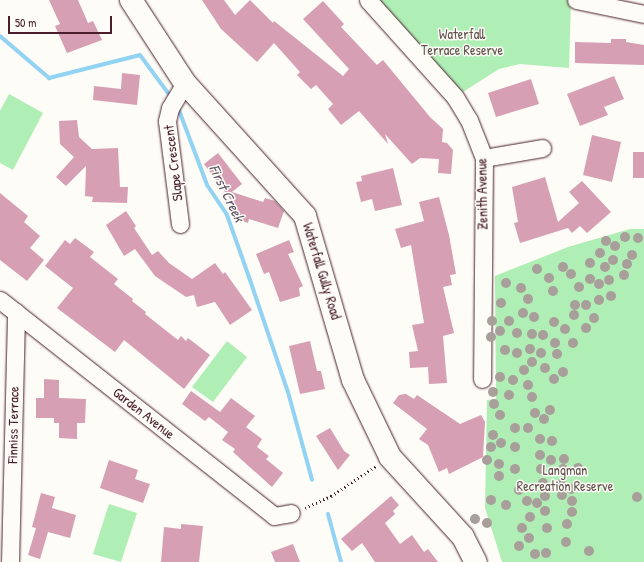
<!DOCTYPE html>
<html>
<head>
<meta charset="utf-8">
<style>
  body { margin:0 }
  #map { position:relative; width:644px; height:562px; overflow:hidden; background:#fdfcf7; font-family:"Patrick Hand",sans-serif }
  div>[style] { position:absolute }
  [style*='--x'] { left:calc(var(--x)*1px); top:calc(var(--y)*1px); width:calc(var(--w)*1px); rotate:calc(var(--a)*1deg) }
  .green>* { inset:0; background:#afeeb5 }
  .stream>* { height:4px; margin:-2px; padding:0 2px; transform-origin:2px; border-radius:2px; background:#92d2f3 }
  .building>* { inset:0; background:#d69fb3 }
  .path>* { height:2.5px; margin-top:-1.25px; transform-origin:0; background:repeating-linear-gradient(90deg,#4a1f2b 0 1px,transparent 0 4px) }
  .roads { filter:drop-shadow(0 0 1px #4a1f2b) drop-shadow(0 0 1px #4a1f2b) }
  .street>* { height:17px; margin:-8.5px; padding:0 8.5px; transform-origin:8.5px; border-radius:8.5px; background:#fdfcf7 }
  .secondary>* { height:22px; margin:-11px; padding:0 11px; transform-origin:11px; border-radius:11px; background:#fdfcf7 }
  .trees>* { width:10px; height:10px; margin:-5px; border-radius:50%; background:#a89f9a }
  span { translate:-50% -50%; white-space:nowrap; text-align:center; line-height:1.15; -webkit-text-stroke:3px #fdfcf7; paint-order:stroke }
  .park-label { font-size:14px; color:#63534e }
  .street-label { font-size:14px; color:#4a1f2b }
  .water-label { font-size:15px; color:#605567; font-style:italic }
  .scale { position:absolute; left:8px; top:16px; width:104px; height:18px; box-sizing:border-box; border:2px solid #4a1f2b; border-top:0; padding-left:5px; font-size:12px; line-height:14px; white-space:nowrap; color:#4a1f2b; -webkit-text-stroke:3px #fdfcf7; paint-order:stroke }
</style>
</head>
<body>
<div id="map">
  <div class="green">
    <i style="clip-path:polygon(368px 0,571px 0,569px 68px,520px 64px,499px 69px,455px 97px)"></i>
    <i style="clip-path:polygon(9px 94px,43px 113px,13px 170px,0 163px,0 111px)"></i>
    <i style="clip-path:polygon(630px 229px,644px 229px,644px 562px,502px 562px,485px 508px,487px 400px,496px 399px,495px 276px,568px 247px)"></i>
    <i style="clip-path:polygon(227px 341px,247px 357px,213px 402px,192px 387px)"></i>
    <i style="clip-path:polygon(109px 504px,137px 513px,121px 562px,93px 554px)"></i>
  </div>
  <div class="stream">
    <i style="--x:0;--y:36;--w:65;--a:40.6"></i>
    <i style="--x:49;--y:78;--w:94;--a:-14.2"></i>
    <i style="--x:140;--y:55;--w:52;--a:53.6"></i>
    <i style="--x:177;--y:105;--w:85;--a:69.4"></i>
    <i style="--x:207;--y:185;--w:36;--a:56"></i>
    <i style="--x:227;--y:215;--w:66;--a:70.5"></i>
    <i style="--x:249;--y:277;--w:121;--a:71.3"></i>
    <i style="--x:288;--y:392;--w:91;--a:74.7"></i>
    <i style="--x:328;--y:514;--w:50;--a:74.8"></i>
  </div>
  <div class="building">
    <i style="clip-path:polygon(49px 0,78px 0,88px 23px,93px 21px,102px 40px,67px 53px,55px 26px,60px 24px)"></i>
    <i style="clip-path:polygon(202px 0,224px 0,235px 15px,250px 0,273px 23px,274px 21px,343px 76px,349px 69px,303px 19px,323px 1px,344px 24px,341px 27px,377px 65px,383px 60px,430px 117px,443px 129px,442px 142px,447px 143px,453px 150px,451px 174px,438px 173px,439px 159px,420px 158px,412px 164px,385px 134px,388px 144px,359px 111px,341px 125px,328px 109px,333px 104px,316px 85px,311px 89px,297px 75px,300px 72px,274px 43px,257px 62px,221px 29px)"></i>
    <i style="clip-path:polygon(611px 39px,626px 39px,626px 42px,644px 45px,644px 65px,575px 63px,575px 42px,611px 43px)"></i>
    <i style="clip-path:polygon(122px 73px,140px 75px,137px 105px,93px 100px,94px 86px,121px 89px)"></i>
    <i style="clip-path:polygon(614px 76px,624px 99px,604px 107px,608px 115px,580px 126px,567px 94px)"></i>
    <i style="clip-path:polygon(531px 79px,539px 104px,496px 117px,488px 93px)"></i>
    <i style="clip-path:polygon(77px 120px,79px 137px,92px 149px,118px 148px,120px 187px,128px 187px,127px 203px,92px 202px,93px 197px,85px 196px,86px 166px,66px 186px,56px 177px,74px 157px,60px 144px,59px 121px)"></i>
    <i style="clip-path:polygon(592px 135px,621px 142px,612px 182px,583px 175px)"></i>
    <i style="clip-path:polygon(633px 152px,644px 152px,644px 178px,633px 178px)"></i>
    <i style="clip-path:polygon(218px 153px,242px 184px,232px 192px,263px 202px,265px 198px,275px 201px,284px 211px,278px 228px,249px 219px,248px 223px,234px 218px,237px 208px,204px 164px)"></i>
    <i style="clip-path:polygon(393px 168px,402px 205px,375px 211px,372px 199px,361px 202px,356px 182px,362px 181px,361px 176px)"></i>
    <i style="clip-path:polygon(545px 177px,558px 222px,579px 203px,569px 192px,582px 181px,611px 212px,587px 233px,580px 226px,572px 233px,568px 228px,520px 243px,514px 223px,518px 222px,512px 187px)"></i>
    <i style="clip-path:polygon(0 193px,28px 216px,24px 222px,40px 236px,30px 248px,44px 260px,27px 281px,0 260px)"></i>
    <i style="clip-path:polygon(439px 197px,449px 235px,456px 274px,450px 275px,452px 285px,443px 287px,454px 333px,443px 336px,447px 383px,429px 384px,428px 367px,410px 368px,409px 352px,418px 351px,412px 325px,424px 323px,411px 245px,401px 248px,395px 229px,424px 221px,419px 202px)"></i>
    <i style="clip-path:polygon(126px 211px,136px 226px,134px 228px,152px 255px,158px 251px,169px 263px,192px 279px,215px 263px,223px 274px,225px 272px,252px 310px,230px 325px,215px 302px,197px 307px,194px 295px,186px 297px,155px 276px,135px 249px,124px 256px,106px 225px)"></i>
    <i style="clip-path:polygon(75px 238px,94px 252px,90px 257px,118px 279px,114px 284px,133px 299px,132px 301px,146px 312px,145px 314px,178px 340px,181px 336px,186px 341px,188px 338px,210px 355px,184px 389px,124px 340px,115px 352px,57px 308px,73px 288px,45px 266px,65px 240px,70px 244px)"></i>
    <i style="clip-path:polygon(289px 240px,294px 252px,288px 254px,303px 286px,299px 288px,300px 296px,280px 302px,269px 272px,264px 274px,256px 254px)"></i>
    <i style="clip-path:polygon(310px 341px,317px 371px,321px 371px,325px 389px,300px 394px,289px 346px)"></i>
    <i style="clip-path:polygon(44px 379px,59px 380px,59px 398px,86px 399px,85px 423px,77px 423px,77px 439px,59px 438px,59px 423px,54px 423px,54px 418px,36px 418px,36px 398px,44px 398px)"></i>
    <i style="clip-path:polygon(191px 391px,220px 412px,231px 398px,255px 416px,246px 427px,262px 439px,257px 447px,269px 456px,266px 459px,283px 473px,272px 487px,233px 452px,235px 449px,222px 440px,228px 432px,209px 417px,205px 421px,182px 404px)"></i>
    <i style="clip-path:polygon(406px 394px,414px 399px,417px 395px,460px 424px,481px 415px,485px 422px,483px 457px,449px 474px,447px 468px,439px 472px,428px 445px,419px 439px,427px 429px,393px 403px,399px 395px)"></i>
    <i style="clip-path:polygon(330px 428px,344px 451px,350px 455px,338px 470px,316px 436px)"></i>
    <i style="clip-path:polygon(109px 460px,138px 470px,135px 479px,150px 484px,143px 503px,100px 488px)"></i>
    <i style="clip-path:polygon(41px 493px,55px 497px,52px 508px,76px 515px,70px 538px,48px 532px,40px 559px,28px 555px,36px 528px,32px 527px)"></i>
    <i style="clip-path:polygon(391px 496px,399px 505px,393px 511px,395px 514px,385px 523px,400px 544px,412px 535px,424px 552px,428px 549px,438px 562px,375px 562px,362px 543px,352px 551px,341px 539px)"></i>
    <i style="clip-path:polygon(181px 524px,203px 526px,199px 562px,161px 562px,164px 527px,181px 529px)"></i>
    <i style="clip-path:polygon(293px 544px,300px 562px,275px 562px,271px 552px)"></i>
  </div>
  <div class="path">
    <i style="--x:305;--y:508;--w:29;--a:-25"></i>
    <i style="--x:331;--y:496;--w:54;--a:-33.7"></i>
  </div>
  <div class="roads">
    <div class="street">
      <i style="--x:368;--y:0;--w:130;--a:48.1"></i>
      <i style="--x:455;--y:97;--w:27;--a:59"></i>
      <i style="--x:469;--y:120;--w:41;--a:68.5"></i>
      <i style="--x:484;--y:158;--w:221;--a:90.5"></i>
      <i style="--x:576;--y:0;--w:69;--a:11.6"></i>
      <i style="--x:484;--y:158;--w:59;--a:-9.8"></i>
      <i style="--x:180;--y:224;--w:104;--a:-97.2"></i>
      <i style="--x:167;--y:121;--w:13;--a:-77"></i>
      <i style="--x:170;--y:108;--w:29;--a:-59"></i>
      <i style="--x:0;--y:300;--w:349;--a:38.2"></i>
      <i style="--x:274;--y:516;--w:17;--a:-10"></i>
      <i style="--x:10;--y:562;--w:250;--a:-88.6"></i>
    </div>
    <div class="secondary">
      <i style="--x:131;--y:0;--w:99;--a:57"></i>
      <i style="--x:185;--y:83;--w:179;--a:47.9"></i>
      <i style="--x:305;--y:216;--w:171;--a:73.7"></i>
      <i style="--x:353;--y:380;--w:85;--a:64.3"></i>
      <i style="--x:390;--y:457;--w:108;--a:47.6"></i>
      <i style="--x:463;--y:537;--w:28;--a:63"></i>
    </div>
  </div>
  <div class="trees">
    <i style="left:625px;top:237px"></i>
    <i style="left:638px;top:238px"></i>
    <i style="left:606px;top:241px"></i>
    <i style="left:615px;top:246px"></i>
    <i style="left:600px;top:253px"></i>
    <i style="left:632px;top:255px"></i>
    <i style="left:613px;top:260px"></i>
    <i style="left:590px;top:263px"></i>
    <i style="left:627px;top:264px"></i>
    <i style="left:563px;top:267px"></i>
    <i style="left:605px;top:267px"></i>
    <i style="left:537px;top:269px"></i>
    <i style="left:571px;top:274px"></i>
    <i style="left:624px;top:275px"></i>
    <i style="left:549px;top:278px"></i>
    <i style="left:590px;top:279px"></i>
    <i style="left:609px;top:280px"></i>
    <i style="left:506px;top:283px"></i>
    <i style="left:599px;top:284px"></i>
    <i style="left:579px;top:287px"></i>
    <i style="left:521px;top:288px"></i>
    <i style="left:553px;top:291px"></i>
    <i style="left:611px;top:296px"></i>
    <i style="left:528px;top:299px"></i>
    <i style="left:599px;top:300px"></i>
    <i style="left:501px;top:303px"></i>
    <i style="left:575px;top:305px"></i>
    <i style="left:586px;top:305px"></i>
    <i style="left:523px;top:313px"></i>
    <i style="left:574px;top:315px"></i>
    <i style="left:534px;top:317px"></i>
    <i style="left:594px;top:318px"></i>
    <i style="left:492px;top:321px"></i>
    <i style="left:509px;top:321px"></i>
    <i style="left:554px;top:322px"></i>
    <i style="left:586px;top:328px"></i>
    <i style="left:565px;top:329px"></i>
    <i style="left:500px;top:331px"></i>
    <i style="left:517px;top:333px"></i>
    <i style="left:532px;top:334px"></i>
    <i style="left:543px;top:335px"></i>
    <i style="left:491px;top:337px"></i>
    <i style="left:555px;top:343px"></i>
    <i style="left:573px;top:343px"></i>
    <i style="left:530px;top:349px"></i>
    <i style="left:505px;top:350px"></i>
    <i style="left:517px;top:353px"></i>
    <i style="left:541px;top:353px"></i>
    <i style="left:557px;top:354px"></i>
    <i style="left:532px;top:362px"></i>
    <i style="left:545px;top:368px"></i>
    <i style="left:524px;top:370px"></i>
    <i style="left:563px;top:372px"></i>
    <i style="left:500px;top:377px"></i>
    <i style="left:554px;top:379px"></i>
    <i style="left:513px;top:380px"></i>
    <i style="left:528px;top:385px"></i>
    <i style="left:493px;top:392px"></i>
    <i style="left:509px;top:395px"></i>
    <i style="left:532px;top:397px"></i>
    <i style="left:494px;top:404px"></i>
    <i style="left:550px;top:410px"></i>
    <i style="left:535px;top:413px"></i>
    <i style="left:500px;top:415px"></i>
    <i style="left:544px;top:419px"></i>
    <i style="left:515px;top:428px"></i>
    <i style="left:528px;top:428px"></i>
    <i style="left:493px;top:435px"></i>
    <i style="left:540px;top:439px"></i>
    <i style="left:552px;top:441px"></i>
    <i style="left:501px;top:443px"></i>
    <i style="left:491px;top:447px"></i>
    <i style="left:515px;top:447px"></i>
    <i style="left:540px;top:455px"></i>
    <i style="left:564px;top:459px"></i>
    <i style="left:487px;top:460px"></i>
    <i style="left:551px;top:460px"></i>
    <i style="left:499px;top:464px"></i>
    <i style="left:578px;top:468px"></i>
    <i style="left:515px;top:469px"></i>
    <i style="left:541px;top:469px"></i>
    <i style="left:563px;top:469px"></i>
    <i style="left:499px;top:476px"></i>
    <i style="left:543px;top:483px"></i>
    <i style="left:561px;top:484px"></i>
    <i style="left:571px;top:489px"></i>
    <i style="left:519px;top:490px"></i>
    <i style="left:562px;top:495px"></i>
    <i style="left:545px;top:496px"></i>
    <i style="left:637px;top:497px"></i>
    <i style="left:491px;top:500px"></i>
    <i style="left:527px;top:501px"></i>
    <i style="left:572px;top:501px"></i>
    <i style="left:537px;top:503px"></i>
    <i style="left:506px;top:505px"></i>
    <i style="left:545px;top:511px"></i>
    <i style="left:572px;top:512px"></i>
    <i style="left:530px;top:517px"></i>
    <i style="left:475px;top:519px"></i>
    <i style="left:487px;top:523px"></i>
    <i style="left:567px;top:524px"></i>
    <i style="left:522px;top:528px"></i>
    <i style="left:547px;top:528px"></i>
    <i style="left:529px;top:538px"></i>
    <i style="left:566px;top:542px"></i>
    <i style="left:519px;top:546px"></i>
    <i style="left:589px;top:551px"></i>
    <i style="left:546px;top:553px"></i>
    <i style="left:535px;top:554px"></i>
  </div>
  <div class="park-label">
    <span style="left:462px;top:42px">Waterfall<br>Terrace Reserve</span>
    <span style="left:565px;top:478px">Langman<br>Recreation Reserve</span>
  </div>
  <div class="street-label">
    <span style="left:173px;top:163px;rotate:-97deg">Slape Crescent</span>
    <span style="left:482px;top:194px;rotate:-91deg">Zenith Avenue</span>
    <span style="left:322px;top:271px;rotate:73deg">Waterfall Gully Road</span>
    <span style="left:144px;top:413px;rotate:38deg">Garden Avenue</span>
    <span style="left:13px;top:425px;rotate:-89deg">Finniss Terrace</span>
  </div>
  <div class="water-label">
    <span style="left:227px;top:193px;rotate:64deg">First Creek</span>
  </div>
  <div class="scale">50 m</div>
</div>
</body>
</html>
